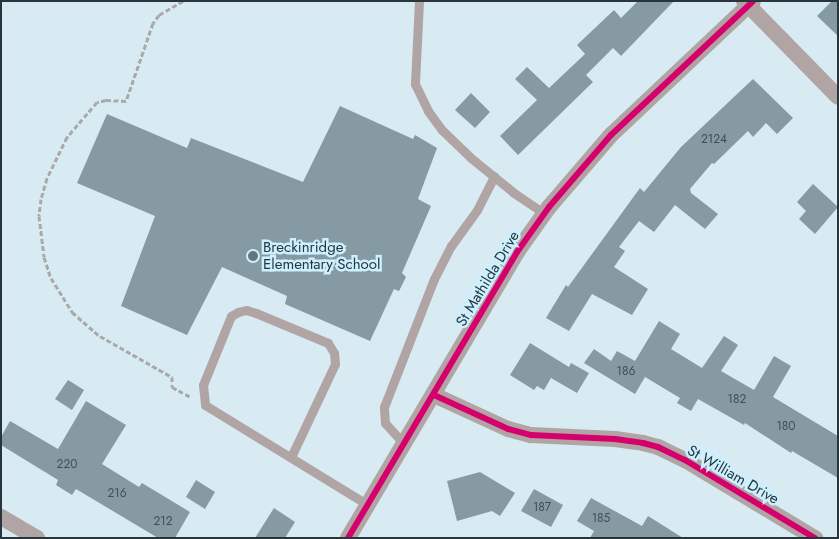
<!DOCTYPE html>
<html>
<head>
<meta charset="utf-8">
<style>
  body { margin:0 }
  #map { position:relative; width:839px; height:539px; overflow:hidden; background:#d8ebf3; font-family:Jost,sans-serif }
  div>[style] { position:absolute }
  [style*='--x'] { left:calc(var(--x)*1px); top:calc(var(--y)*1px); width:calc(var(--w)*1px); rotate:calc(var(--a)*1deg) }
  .building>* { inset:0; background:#859aa2 }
  .path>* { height:3px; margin-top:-1.5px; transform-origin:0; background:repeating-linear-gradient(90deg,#aaa9a9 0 5px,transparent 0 7.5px) }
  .service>* { height:9px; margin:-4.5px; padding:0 4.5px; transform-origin:4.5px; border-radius:4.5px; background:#b0a5a4 }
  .minor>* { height:16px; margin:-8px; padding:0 8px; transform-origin:8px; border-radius:8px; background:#b0a5a4 }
  .cycleway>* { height:6px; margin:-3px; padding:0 3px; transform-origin:3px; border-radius:3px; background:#d6006c }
  .dots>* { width:14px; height:14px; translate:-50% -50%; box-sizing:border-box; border:2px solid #ccf0ff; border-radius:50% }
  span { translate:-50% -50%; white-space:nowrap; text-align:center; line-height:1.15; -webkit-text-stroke:5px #ccf0ff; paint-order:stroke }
  .number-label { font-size:12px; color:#3f4f56 }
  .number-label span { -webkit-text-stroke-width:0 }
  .poi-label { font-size:15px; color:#28363c }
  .left { translate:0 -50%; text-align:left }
  .street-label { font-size:15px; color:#28363c }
  .frame { position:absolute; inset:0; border:2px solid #28363c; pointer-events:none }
</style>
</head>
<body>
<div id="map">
  <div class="building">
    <i style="clip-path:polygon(638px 1px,674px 1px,621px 56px,613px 48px,586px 75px,593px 82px,518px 155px,500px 136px,537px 100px,515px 79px,527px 67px,549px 88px,585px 54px,577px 45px,614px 10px,621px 18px)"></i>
    <i style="clip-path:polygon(832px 1px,838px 1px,838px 36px,817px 16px)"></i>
    <i style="clip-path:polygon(753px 79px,793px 118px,777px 134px,766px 123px,753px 137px,748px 131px,714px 164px,712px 163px,690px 189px,691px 193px,718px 214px,705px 229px,675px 205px,654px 232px,639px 221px,619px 247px,625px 251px,614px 267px,648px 289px,632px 315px,592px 294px,569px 331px,546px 318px,566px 285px,568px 287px,640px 188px,644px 192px,681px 147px)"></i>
    <i style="clip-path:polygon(471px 93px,490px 112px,475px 128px,455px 110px)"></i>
    <i style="clip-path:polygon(340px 106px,413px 139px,415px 135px,437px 148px,418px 199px,431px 206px,402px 273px,406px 277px,399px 291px,394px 289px,370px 341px,285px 304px,287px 296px,222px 267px,187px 335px,121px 306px,155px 216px,77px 183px,107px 114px,187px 148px,191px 138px,303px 182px)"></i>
    <i style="clip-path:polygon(813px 184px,838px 207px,815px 234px,799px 219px,806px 211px,797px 202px)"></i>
    <i style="clip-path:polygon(659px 321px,680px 334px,671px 349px,702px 368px,724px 336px,738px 345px,721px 371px,754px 390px,774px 356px,791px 366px,773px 397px,838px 436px,838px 478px,792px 451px,791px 453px,745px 423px,744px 425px,698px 399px,691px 411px,677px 403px,680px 398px,645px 377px,635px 394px,584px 363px,594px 349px,611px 361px,617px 351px,635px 361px)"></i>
    <i style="clip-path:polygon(530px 343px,569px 367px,571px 363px,589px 373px,577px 393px,551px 378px,544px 390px,537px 386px,534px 390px,510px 375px)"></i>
    <i style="clip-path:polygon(68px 380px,84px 390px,72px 410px,55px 399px)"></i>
    <i style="clip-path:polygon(86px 401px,126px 425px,102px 464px,139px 487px,142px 483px,190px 512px,175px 538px,158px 538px,76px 489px,72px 495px,56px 485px,58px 480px,1px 445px,1px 437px,10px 421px,58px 449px)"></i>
    <i style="clip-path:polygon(480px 472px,515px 493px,500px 516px,492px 511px,457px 521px,447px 481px)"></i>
    <i style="clip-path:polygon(196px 480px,215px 492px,205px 509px,186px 497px)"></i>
    <i style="clip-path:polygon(534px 489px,563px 505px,551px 527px,521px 511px)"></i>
    <i style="clip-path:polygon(591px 498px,642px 526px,648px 516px,683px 538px,590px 538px,594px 531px,577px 521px)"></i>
    <i style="clip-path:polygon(274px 508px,295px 522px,285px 538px,255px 538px)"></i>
  </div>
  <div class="path">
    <i style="--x:183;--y:1;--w:28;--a:150"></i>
    <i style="--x:159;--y:15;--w:10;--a:127"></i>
    <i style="--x:153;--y:23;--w:83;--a:109.1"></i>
    <i style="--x:126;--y:101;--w:20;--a:-177"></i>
    <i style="--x:106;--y:100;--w:9;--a:167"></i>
    <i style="--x:97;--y:102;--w:46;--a:130.6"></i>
    <i style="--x:67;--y:137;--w:46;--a:116"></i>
    <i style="--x:47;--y:178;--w:22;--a:106"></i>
    <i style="--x:41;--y:199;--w:17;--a:97"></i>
    <i style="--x:39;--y:216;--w:41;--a:83"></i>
    <i style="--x:44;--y:257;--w:22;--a:72"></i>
    <i style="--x:51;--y:278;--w:40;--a:58"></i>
    <i style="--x:72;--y:312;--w:37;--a:41"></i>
    <i style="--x:100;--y:336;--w:83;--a:29.7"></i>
    <i style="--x:172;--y:377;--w:10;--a:90"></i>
    <i style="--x:172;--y:387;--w:21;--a:28"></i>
  </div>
  <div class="service">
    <i style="--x:419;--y:1;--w:83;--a:92.8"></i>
    <i style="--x:415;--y:84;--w:30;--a:64"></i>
    <i style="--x:428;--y:111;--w:24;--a:54"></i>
    <i style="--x:442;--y:130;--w:40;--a:44"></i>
    <i style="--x:471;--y:158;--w:55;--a:39.1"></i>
    <i style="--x:514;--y:193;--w:36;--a:34"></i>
    <i style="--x:404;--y:444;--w:28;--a:-132"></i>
    <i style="--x:385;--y:423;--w:16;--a:-94"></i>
    <i style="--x:384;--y:407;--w:137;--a:-68.7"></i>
    <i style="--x:434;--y:279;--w:37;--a:-63"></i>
    <i style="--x:451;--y:246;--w:44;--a:-54.2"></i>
    <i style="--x:477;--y:210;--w:38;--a:-63"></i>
    <i style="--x:291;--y:457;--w:103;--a:-64.7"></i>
    <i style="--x:335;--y:364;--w:11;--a:-95"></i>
    <i style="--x:334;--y:353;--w:12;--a:-121"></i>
    <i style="--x:328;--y:343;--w:78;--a:-157.4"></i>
    <i style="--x:256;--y:313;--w:10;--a:-163"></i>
    <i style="--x:246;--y:310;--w:8;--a:166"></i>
    <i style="--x:238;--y:312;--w:8;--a:150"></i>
    <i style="--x:231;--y:316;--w:74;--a:112.1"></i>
    <i style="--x:203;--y:385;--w:20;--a:84"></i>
    <i style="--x:205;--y:405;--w:191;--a:31.5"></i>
  </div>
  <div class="minor">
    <i style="--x:744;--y:1;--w:134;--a:45.6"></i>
    <i style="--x:434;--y:395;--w:81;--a:24.7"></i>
    <i style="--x:508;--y:429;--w:24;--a:15"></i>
    <i style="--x:531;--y:435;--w:84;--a:2.7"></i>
    <i style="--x:615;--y:439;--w:28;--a:8"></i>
    <i style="--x:643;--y:443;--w:16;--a:15"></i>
    <i style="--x:658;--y:447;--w:30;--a:26"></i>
    <i style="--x:685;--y:460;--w:152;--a:31"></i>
    <i style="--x:1;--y:517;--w:42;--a:30.3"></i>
    <i style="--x:348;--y:538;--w:332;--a:-59.4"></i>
    <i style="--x:517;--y:252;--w:55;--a:-54.6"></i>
    <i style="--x:549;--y:207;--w:95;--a:-49.3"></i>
    <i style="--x:611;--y:135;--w:195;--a:-43.3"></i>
  </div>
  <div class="cycleway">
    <i style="--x:434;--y:395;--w:81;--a:24.7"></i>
    <i style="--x:508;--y:429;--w:24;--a:15"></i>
    <i style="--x:531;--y:435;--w:84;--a:2.7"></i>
    <i style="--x:615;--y:439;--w:28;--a:8"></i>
    <i style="--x:643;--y:443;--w:16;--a:15"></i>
    <i style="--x:658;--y:447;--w:30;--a:26"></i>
    <i style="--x:685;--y:460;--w:152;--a:31"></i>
    <i style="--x:348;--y:538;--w:332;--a:-59.4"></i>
    <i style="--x:517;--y:252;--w:55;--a:-54.6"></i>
    <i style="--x:549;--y:207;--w:95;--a:-49.3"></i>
    <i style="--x:611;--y:135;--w:195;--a:-43.3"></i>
  </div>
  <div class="dots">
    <i style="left:253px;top:256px;background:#66757c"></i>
  </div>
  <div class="number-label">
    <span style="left:714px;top:140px">2124</span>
    <span style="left:626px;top:372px">186</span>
    <span style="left:737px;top:400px">182</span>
    <span style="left:786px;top:427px">180</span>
    <span style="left:67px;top:465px">220</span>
    <span style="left:117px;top:494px">216</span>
    <span style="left:542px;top:508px">187</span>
    <span style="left:601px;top:519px">185</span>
    <span style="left:163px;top:522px">212</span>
  </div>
  <div class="poi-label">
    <span class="left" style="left:263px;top:256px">Breckinridge<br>Elementary School</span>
  </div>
  <div class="street-label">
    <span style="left:488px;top:279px;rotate:-59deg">St Mathilda Drive</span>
    <span style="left:733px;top:475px;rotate:30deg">St William Drive</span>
  </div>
  <div class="frame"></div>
</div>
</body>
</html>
